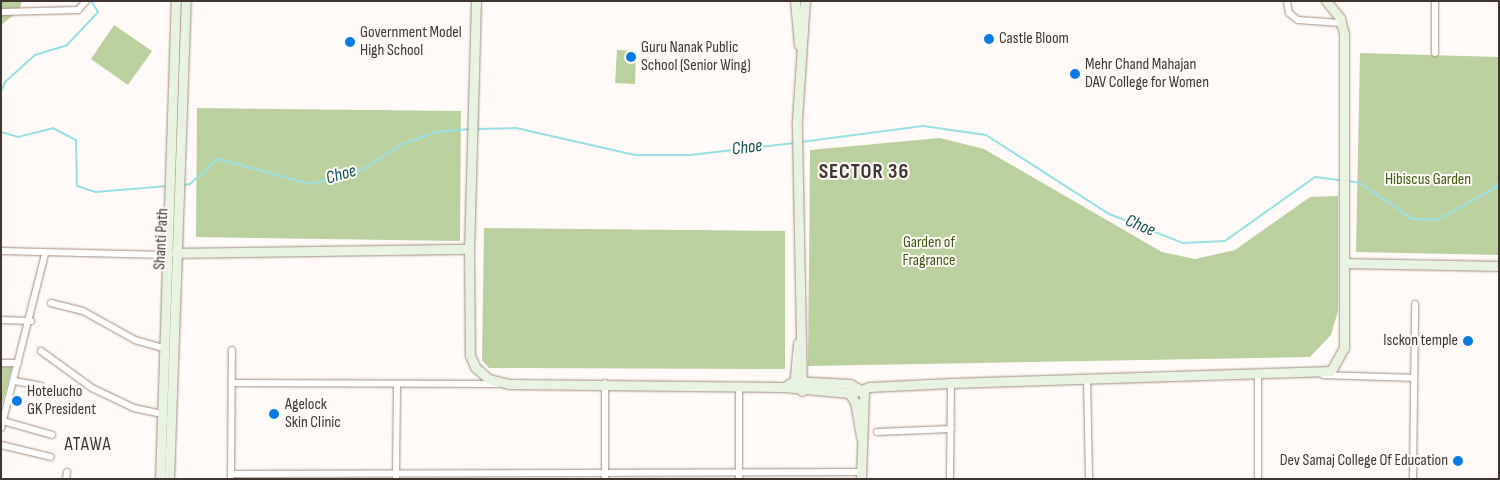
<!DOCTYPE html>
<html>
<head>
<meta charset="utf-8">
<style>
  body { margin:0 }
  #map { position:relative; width:1500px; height:480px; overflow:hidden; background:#fffaf7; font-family:"Sofia Sans Condensed",sans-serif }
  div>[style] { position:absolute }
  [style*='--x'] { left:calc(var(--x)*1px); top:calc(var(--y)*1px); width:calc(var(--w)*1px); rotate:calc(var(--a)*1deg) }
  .green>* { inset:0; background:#bad19e }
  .stream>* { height:2px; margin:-1px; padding:0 1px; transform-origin:1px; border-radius:1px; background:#97e1e4 }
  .roads { filter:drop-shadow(0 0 1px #a28d7f) drop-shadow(0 0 1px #a28d7f) }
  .street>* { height:6px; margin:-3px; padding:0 3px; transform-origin:3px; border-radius:3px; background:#fff }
  .secondary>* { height:9px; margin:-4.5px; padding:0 4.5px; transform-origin:4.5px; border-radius:4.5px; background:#e8f4e1 }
  .dots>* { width:14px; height:14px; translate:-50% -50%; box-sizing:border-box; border:2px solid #fffaf7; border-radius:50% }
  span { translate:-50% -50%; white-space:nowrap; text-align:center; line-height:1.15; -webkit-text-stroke:4px #fffaf7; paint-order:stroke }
  .poi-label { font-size:16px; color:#3f3631 }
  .left { translate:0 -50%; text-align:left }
  .right { translate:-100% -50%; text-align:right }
  .park-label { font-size:16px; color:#3f5b10 }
  .street-label { font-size:16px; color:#3f3631 }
  .water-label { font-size:18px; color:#105254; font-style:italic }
  .quarter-label { font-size:19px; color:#3f3631; letter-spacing:1px }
  .district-label { font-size:21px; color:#3f3631; font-weight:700; letter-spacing:1px }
  .frame { position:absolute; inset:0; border:2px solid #3f3631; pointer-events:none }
</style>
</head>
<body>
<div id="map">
  <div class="green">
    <i style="clip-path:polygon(1px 1px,22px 1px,19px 11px,1px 25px)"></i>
    <i style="clip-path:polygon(114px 25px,152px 51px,128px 85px,91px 59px)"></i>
    <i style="clip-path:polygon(617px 50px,636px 51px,635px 84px,615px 83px)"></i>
    <i style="clip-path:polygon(1360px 53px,1499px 57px,1499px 255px,1356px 252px)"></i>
    <i style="clip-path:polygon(197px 108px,461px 111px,460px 241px,196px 237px)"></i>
    <i style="clip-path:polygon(940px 138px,984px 149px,1162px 252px,1195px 259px,1235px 250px,1310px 197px,1338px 196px,1338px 311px,1331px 335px,1310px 357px,808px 366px,810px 150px)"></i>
    <i style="clip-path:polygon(484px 228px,785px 231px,785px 369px,489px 368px,482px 360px)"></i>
    <i style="clip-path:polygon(1px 367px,12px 367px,1px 408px)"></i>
  </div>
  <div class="stream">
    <i style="--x:1;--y:92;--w:11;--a:-68"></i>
    <i style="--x:5;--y:82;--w:40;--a:-42"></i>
    <i style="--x:35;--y:55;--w:34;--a:-17"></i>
    <i style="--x:67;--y:45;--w:45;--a:-46.8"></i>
    <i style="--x:98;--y:12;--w:13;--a:-122"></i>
    <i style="--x:475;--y:129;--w:41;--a:-1.4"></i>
    <i style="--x:516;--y:128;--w:122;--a:12.8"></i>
    <i style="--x:635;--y:155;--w:55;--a:0"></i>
    <i style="--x:690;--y:155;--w:105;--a:-6.6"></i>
    <i style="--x:1;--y:132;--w:18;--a:16"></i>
    <i style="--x:18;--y:137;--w:36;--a:-14"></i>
    <i style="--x:53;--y:128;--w:26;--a:28"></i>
    <i style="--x:76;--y:140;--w:46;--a:88.8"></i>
    <i style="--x:77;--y:186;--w:19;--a:18"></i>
    <i style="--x:95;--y:192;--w:73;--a:-4.7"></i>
    <i style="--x:801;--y:142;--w:123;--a:-7.5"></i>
    <i style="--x:923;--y:126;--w:64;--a:8.1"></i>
    <i style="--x:986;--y:135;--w:146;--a:32.7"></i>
    <i style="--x:1109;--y:214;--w:79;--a:21.4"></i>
    <i style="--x:1183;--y:243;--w:42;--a:-2.7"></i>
    <i style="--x:1225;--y:241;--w:110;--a:-35.4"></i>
    <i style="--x:1315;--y:177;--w:26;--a:7"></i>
    <i style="--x:1348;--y:181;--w:12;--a:9"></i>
    <i style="--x:1360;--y:183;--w:63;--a:34.7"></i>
    <i style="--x:1412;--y:219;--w:25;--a:2"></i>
    <i style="--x:1437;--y:220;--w:68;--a:-29.2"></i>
    <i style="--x:1496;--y:187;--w:7;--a:-63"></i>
    <i style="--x:183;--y:185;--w:7;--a:-8"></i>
    <i style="--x:190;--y:184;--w:38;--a:-42"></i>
    <i style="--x:218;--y:159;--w:95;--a:15.2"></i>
    <i style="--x:310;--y:184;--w:52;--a:-14.6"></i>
    <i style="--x:360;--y:171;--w:50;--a:-32.7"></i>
    <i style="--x:402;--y:144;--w:36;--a:-19"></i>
    <i style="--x:436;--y:132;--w:35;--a:-5"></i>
  </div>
  <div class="roads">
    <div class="street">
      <i style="--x:1287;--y:1;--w:12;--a:81"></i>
      <i style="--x:1289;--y:13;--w:11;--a:38"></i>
      <i style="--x:1298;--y:20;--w:43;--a:4"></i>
      <i style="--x:1435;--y:1;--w:52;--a:90"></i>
      <i style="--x:1;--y:12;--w:77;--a:-1.5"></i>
      <i style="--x:78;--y:10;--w:12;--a:-48"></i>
      <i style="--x:1;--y:251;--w:165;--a:1.4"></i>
      <i style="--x:51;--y:303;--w:33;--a:14"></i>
      <i style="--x:83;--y:311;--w:60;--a:29.1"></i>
      <i style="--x:135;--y:340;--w:25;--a:16"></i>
      <i style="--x:1;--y:320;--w:30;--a:2"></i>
      <i style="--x:41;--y:351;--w:63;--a:36"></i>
      <i style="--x:92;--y:388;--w:47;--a:25.5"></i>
      <i style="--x:134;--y:408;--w:24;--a:12"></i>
      <i style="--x:1;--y:363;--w:17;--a:0"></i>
      <i style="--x:1258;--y:375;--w:104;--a:90"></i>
      <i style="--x:1323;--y:375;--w:91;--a:1.9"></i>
      <i style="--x:1087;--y:380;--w:99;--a:88.8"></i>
      <i style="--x:14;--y:381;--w:27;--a:10"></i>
      <i style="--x:232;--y:383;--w:266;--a:0.2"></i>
      <i style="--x:605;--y:383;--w:96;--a:90"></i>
      <i style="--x:3;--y:421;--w:51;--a:15.9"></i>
      <i style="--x:1;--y:428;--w:179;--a:-75.8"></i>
      <i style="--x:877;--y:432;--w:74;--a:-2.3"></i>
      <i style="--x:1;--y:445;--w:51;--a:13.5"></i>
      <i style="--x:231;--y:474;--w:630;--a:-0.18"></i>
      <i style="--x:66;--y:479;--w:7;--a:-82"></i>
      <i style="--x:231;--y:479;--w:129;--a:-89.6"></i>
      <i style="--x:396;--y:479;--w:95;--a:-89.4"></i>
      <i style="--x:739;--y:479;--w:91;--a:-90"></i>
      <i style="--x:950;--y:479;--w:96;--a:-89.4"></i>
      <i style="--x:1413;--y:479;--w:175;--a:-89.3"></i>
    </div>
    <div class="secondary">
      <i style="--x:476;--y:1;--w:248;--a:91.6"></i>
      <i style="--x:469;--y:249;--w:106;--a:89.5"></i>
      <i style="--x:470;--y:355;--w:13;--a:67"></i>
      <i style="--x:475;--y:367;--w:18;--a:41"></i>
      <i style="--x:489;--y:379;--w:21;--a:14"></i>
      <i style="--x:509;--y:384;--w:275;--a:0.6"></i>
      <i style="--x:784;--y:387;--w:65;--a:5.3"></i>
      <i style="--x:849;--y:393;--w:11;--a:56"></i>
      <i style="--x:855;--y:402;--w:36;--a:80"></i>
      <i style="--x:795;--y:1;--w:44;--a:84.8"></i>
      <i style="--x:176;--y:253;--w:293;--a:-0.8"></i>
      <i style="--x:1345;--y:263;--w:154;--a:1.1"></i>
      <i style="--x:784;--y:387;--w:12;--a:-31"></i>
      <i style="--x:794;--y:381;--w:56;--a:3.1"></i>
      <i style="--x:850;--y:384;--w:16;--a:30"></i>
      <i style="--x:864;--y:392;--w:87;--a:92"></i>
      <i style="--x:794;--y:387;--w:44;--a:-84.8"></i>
      <i style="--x:802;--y:391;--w:271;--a:-91.1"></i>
      <i style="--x:797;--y:120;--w:119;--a:-86.2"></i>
      <i style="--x:850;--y:394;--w:20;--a:-20"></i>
      <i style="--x:869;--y:387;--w:82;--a:-2.8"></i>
      <i style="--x:951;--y:383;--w:380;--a:-1.8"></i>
      <i style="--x:1331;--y:371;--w:26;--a:-61"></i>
      <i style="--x:1344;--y:348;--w:314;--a:-90"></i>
      <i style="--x:1344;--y:34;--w:16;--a:-104"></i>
      <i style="--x:1340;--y:18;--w:22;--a:-129"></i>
      <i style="--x:160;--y:479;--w:478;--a:-88.1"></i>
      <i style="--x:169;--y:479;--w:478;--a:-88"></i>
    </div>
  </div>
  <div class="dots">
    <i style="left:989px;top:39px;background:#087ce3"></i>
    <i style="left:350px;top:42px;background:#087ce3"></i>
    <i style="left:631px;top:57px;background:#087ce3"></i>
    <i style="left:1075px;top:74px;background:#087ce3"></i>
    <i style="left:1468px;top:341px;background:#087ce3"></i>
    <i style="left:17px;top:401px;background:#087ce3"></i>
    <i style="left:274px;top:414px;background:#087ce3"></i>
    <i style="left:1458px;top:461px;background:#087ce3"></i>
  </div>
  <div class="poi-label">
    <span class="left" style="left:360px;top:42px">Government Model<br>High School</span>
    <span class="left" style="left:999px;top:39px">Castle Bloom</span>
    <span class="left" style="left:641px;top:57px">Guru Nanak Public<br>School (Senior Wing)</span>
    <span class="left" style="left:1085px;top:74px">Mehr Chand Mahajan<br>DAV College for Women</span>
    <span class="right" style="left:1458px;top:341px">Isckon temple</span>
    <span class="left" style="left:27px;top:401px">Hotelucho<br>GK President</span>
    <span class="left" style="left:285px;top:414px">Agelock<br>Skin Clinic</span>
    <span class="right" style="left:1448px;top:461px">Dev Samaj College Of Education</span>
  </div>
  <div class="park-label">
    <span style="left:1428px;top:180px">Hibiscus Garden</span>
    <span style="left:929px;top:252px">Garden of<br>Fragrance</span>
  </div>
  <div class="street-label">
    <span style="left:162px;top:239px;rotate:-87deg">Shanti Path</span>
  </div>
  <div class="water-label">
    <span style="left:747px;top:148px;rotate:-7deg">Choe</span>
    <span style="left:341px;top:175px;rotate:-16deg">Choe</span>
    <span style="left:1140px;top:226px;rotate:22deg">Choe</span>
  </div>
  <div class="quarter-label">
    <span style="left:88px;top:445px">ATAWA</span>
  </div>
  <div class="district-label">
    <span style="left:864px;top:172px">SECTOR 36</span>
  </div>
  <div class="frame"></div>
</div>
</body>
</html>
